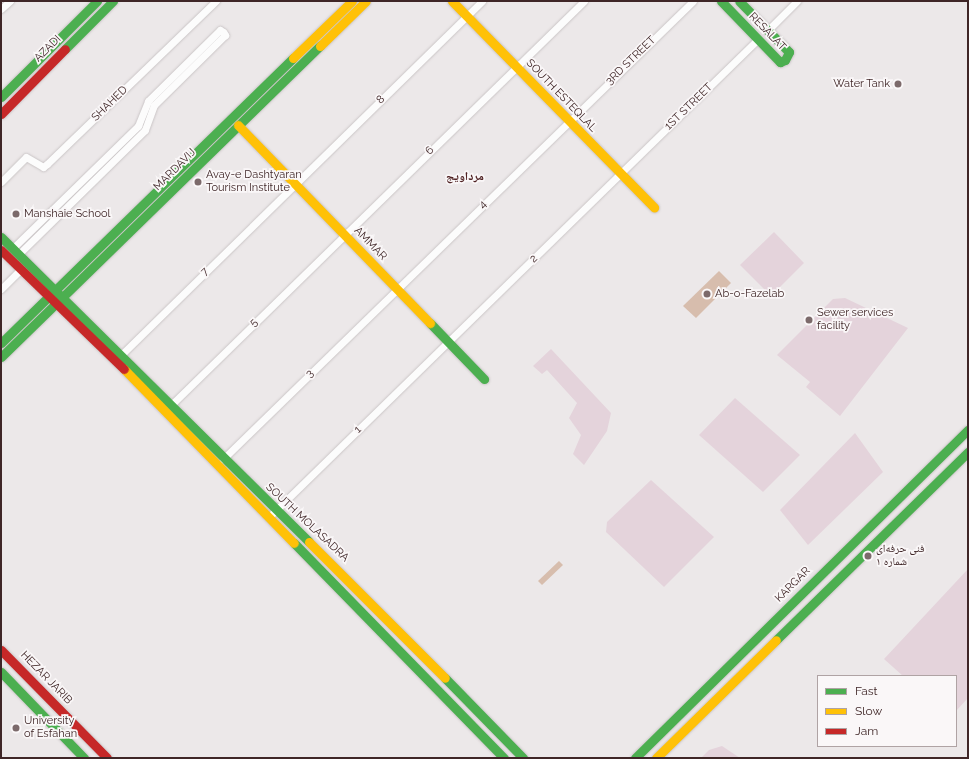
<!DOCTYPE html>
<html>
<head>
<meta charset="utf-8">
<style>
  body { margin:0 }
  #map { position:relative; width:969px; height:759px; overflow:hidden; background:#ece8e9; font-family:Raleway,"Noto Naskh Arabic",sans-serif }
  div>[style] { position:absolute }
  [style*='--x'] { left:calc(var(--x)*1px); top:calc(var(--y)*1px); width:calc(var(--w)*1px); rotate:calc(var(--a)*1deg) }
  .green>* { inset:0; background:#e4d3db }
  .water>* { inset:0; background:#d7bdad }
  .roads { filter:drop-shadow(0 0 1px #cac5c6) drop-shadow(0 0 1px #cac5c6) }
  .street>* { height:7px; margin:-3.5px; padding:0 3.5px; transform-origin:3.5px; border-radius:3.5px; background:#fcfcfc }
  .fast>* { height:9px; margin:-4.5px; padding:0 4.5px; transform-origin:4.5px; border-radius:4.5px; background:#4caf50 }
  .slow>* { height:9px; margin:-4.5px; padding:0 4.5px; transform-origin:4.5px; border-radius:4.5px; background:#ffc107 }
  .jam>* { height:9px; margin:-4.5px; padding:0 4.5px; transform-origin:4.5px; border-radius:4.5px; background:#c62828 }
  .dots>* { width:11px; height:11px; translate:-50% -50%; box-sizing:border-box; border:2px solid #faf7f8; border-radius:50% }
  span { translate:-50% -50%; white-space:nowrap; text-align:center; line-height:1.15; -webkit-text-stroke:3.5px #faf7f8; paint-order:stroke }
  .street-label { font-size:11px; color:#3f2627 }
  .poi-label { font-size:11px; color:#3f2627 }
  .right { translate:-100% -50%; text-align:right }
  .left { translate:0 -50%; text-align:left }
  .neighbourhood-label { font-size:12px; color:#502324; font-weight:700 }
  .frame { position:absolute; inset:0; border:2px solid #3f2627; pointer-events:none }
  .legend { position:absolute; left:817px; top:675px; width:140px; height:72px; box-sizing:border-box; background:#faf7f8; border:1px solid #afa3a4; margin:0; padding:5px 7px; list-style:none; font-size:12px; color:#3f2627 }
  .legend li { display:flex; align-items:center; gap:8px; height:20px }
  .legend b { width:20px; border:1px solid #afa3a4 }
</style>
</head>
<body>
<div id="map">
  <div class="green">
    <i style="clip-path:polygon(774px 232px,804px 263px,771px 296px,740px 265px)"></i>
    <i style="clip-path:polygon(845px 298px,908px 328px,840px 416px,806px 387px,810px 382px,777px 355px,833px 299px)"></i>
    <i style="clip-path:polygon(551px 349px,611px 413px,607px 431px,584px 465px,573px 454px,581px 435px,569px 418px,577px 403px,547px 370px,542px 374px,533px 366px)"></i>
    <i style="clip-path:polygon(735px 398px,800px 455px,763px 492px,699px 435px)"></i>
    <i style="clip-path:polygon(855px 433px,883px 472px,808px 545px,780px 510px)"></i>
    <i style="clip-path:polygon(651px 480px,714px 537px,664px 587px,606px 532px,607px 522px)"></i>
    <i style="clip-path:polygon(968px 569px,968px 698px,956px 711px,956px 676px,903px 676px,884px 659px)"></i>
    <i style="clip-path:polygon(722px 746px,740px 758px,701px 758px,709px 750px)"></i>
  </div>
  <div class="water">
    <i style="clip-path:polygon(719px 271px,731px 283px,696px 318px,683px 306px)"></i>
    <i style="clip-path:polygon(559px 561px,563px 565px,542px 585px,538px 581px)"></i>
  </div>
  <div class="roads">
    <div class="street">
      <i style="--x:1;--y:9;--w:12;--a:-42"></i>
      <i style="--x:768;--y:30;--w:41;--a:-45"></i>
      <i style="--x:1;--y:182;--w:35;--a:-45"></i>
      <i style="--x:26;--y:157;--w:20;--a:30"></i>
      <i style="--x:43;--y:167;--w:5;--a:-37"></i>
      <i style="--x:47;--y:164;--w:235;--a:-44"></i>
      <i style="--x:13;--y:248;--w:175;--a:-44.3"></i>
      <i style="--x:138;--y:126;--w:27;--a:-68"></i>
      <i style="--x:148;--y:101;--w:101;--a:-44.6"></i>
      <i style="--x:220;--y:30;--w:4;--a:34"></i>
      <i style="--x:223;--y:32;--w:4;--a:56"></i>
      <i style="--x:225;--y:35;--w:100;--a:135.4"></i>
      <i style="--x:154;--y:105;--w:27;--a:110"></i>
      <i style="--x:145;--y:130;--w:177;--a:135.5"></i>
      <i style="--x:1;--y:289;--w:28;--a:-45"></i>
      <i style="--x:118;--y:358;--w:510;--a:-44.44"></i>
      <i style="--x:168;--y:408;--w:582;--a:-44.37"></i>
      <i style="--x:223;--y:459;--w:656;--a:-44.26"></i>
      <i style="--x:272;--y:514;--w:680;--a:-44.34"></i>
    </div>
    <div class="fast">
      <i style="--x:721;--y:1;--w:85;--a:46"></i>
      <i style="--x:780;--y:62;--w:5;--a:-22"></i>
      <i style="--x:785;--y:60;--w:9;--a:-63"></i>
      <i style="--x:789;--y:52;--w:71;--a:-134.4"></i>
      <i style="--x:65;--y:49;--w:68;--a:-45"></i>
      <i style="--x:1;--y:97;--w:136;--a:-45"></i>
      <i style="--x:1;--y:237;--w:433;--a:44.7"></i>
      <i style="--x:430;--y:323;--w:78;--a:46"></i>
      <i style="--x:1;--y:343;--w:408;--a:-44.3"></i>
      <i style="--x:1;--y:357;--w:446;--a:-44.3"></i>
      <i style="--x:294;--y:543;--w:301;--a:45.7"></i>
      <i style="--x:776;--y:640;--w:269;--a:-44.4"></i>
      <i style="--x:1;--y:672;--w:120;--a:46"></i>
      <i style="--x:445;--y:678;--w:112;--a:45.7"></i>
      <i style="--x:635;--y:758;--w:467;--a:-44.6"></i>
    </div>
    <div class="slow">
      <i style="--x:452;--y:1;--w:289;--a:45.6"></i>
      <i style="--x:320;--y:46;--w:64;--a:-44.4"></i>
      <i style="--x:293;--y:58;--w:82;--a:-44"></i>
      <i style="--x:238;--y:125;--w:276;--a:45.9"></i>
      <i style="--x:124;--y:369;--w:243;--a:45.7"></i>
      <i style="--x:309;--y:542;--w:192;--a:45"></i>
      <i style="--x:656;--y:758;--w:168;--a:-44.5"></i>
    </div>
    <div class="jam">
      <i style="--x:1;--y:114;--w:91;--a:-45.4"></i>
      <i style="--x:1;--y:250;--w:171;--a:44.1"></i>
      <i style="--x:1;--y:650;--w:151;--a:45.5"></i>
    </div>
  </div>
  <div class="dots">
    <i style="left:898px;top:84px;background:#7c6a6b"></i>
    <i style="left:198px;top:182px;background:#7c6a6b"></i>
    <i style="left:16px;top:214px;background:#7c6a6b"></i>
    <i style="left:707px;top:294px;background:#7c6a6b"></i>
    <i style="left:809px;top:320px;background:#7c6a6b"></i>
    <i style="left:868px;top:556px;background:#7c6a6b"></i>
    <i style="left:16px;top:728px;background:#7c6a6b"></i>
  </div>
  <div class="street-label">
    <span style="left:767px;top:32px;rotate:46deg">RESALAT</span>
    <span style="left:48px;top:49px;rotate:-45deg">AZADI</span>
    <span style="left:631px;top:61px;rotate:-44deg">3RD STREET</span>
    <span style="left:561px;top:96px;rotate:46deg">SOUTH ESTEQLAL</span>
    <span style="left:381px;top:100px;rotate:-44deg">8</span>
    <span style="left:110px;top:104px;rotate:-44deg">SHAHED</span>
    <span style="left:689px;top:107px;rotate:-44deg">1ST STREET</span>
    <span style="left:430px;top:151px;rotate:-44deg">6</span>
    <span style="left:175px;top:170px;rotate:-45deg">MARDAVIJ</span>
    <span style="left:483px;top:205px;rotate:-44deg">4</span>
    <span style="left:370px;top:244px;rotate:46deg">AMMAR</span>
    <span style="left:534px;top:259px;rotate:-44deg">2</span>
    <span style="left:205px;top:272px;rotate:-44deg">7</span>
    <span style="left:254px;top:323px;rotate:-45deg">5</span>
    <span style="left:310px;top:374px;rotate:-44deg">3</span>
    <span style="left:358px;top:430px;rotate:-44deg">1</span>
    <span style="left:307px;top:523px;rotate:43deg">SOUTH MOLASADRA</span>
    <span style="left:793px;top:585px;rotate:-45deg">KARGAR</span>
    <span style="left:46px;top:678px;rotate:46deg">HEZAR JARIB</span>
  </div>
  <div class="poi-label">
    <span class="right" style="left:890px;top:84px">Water Tank</span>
    <span class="left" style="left:206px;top:182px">Avay-e Dashtyaran<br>Tourism Institute</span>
    <span class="left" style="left:24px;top:214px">Manshaie School</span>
    <span class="left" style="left:715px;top:294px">Ab-o-Fazelab</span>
    <span class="left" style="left:817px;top:320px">Sewer services<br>facility</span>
    <span class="left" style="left:876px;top:556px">فنی حرفه‌ای<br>شماره ۱</span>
    <span class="left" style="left:24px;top:728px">University<br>of Esfahan</span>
  </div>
  <div class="neighbourhood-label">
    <span style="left:465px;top:177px">مرداویج</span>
  </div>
  <div class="frame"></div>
  <ul class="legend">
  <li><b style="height:5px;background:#4caf50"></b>Fast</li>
  <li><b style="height:5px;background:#ffc107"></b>Slow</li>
  <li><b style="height:5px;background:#c62828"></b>Jam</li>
  </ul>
</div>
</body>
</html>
